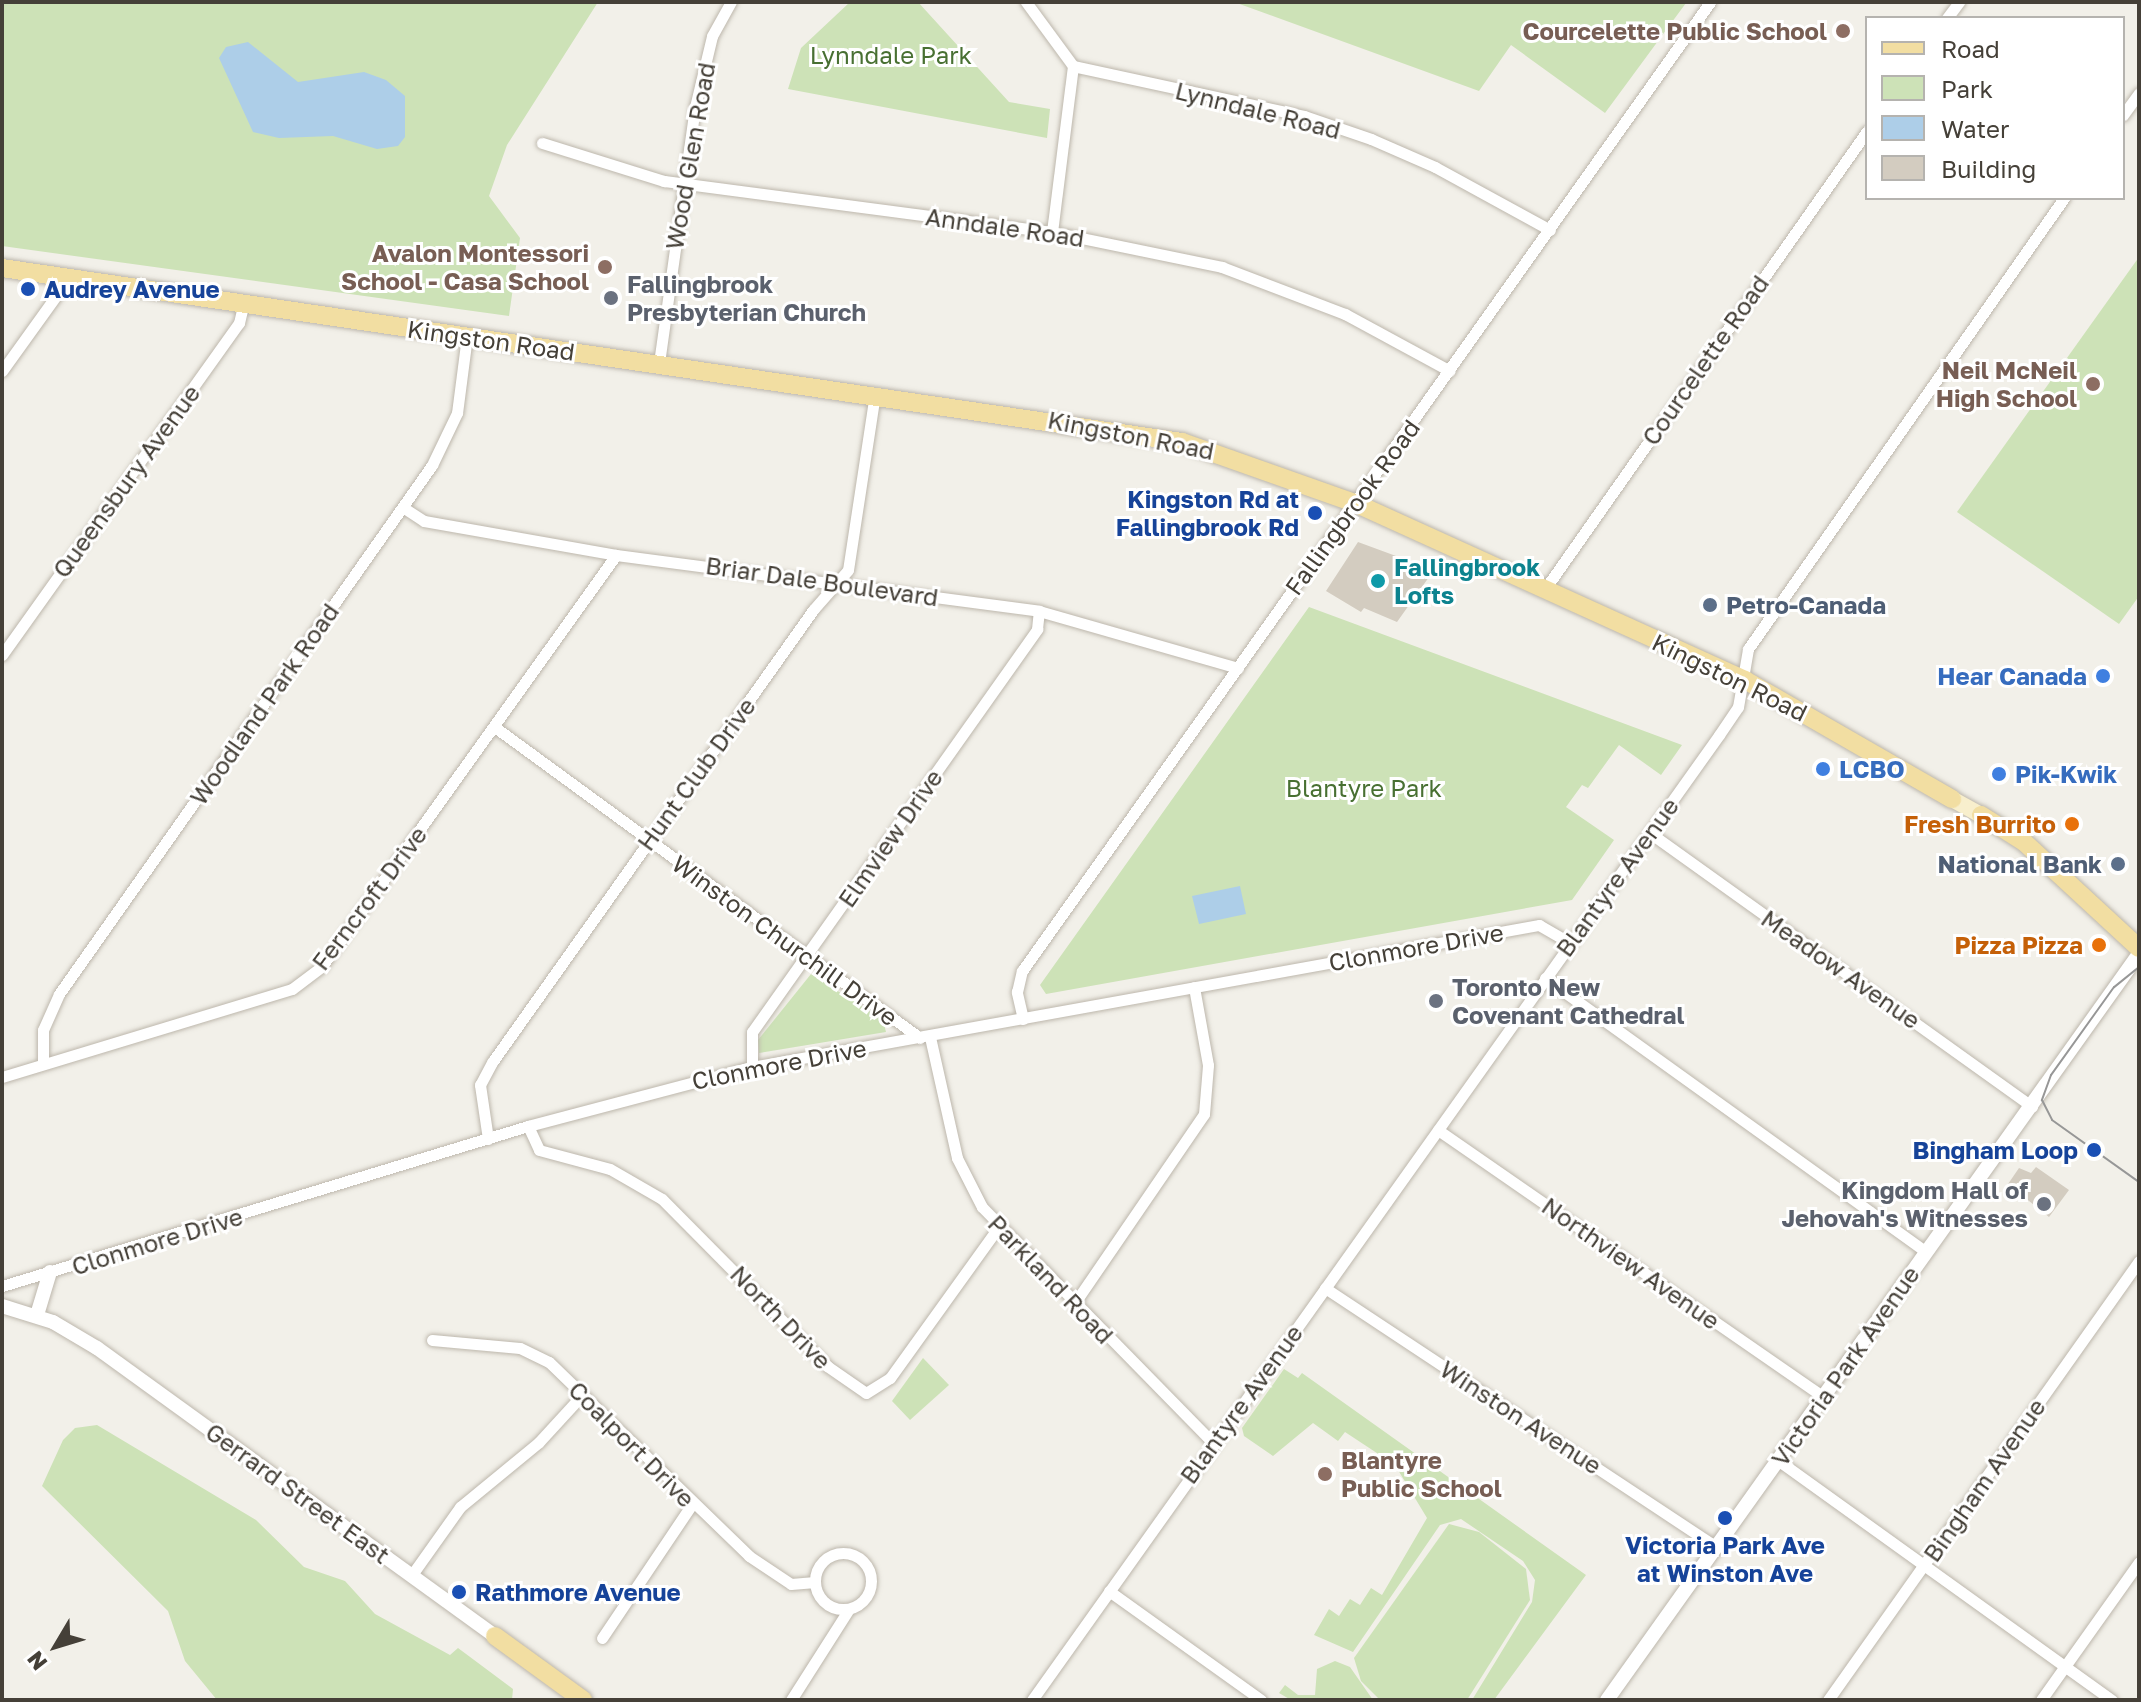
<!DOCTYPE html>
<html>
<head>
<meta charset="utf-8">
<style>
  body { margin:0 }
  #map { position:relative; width:2141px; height:1702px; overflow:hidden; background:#f2f0e9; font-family:"Golos Text",sans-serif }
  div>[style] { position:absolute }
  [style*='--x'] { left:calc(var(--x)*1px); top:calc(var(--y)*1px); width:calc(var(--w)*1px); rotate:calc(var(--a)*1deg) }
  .green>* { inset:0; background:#cde2b7 }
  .water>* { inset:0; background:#adcee8 }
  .building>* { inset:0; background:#d3ccc0 }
  .roads { filter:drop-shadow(0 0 2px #bdb7ac) drop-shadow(0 0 2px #bdb7ac) }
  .minor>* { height:11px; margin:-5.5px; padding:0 5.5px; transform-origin:5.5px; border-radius:5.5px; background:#fff }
  .minor>.ring { margin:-5.5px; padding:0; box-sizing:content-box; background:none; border:11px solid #fff; border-radius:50% }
  .tertiary>* { height:14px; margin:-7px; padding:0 7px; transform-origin:7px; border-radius:7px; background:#fff }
  .secondary>* { height:16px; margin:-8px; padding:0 8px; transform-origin:8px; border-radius:8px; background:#f8efcd }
  .primary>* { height:18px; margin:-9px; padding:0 9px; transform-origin:9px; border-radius:9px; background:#f2dea2 }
  .tram>* { height:2px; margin:-1px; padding:0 1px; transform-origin:1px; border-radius:1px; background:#979797 }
  .dots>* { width:22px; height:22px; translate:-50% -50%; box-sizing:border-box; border:4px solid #fff; border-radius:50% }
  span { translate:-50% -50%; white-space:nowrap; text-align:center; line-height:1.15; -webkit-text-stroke:6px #fff; paint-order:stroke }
  .education-label { font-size:24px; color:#785e54; font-weight:700 }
  .right { translate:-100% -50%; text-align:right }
  .left { translate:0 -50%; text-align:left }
  .park-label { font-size:24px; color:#487032 }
  .street-label { font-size:24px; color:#454038 }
  .worship-label { font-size:24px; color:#5b616d; font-weight:700 }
  .transit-label { font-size:24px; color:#164399; font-weight:700 }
  .culture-label { font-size:24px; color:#0d838f; font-weight:700 }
  .service-label { font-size:24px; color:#4e5e75; font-weight:700 }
  .shop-label { font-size:24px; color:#366cbe; font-weight:700 }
  .food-label { font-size:24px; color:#c56008; font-weight:700 }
  .frame { position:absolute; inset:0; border:4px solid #454038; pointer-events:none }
  .legend { position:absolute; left:1865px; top:16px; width:260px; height:184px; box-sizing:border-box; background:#fff; border:2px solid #b5b3af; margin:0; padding:10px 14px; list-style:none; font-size:24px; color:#454038 }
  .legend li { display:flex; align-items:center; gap:16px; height:40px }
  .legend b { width:40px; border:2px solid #b5b3af }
  .north { position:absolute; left:16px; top:1606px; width:80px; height:80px; -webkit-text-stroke:6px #fff; paint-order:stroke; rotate:232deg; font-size:22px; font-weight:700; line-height:32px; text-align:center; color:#454038 }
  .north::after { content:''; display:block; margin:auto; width:28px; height:36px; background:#454038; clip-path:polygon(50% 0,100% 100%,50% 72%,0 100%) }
</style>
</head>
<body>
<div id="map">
  <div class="green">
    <i style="clip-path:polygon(2px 2px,598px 2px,507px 145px,489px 196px,520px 238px,509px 316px,2px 246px)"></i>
    <i style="clip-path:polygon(850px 2px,918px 2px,1009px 102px,1050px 109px,1047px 138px,788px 89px,801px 48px)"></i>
    <i style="clip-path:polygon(1234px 2px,1685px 2px,1686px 3px,1605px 113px,1511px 45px,1479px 91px)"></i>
    <i style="clip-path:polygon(2139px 257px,2139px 596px,2119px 624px,1957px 512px)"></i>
    <i style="clip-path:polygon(1309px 607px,1682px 745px,1661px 775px,1619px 745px,1588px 788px,1582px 785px,1566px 807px,1614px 840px,1572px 900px,1046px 994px,1040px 985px)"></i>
    <i style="clip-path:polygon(811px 974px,883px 1020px,886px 1032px,759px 1053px,758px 1040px)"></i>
    <i style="clip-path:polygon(923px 1358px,949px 1385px,910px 1420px,892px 1401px)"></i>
    <i style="clip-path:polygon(1284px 1369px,1298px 1378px,1302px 1373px,1586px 1575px,1494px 1700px,1472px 1700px,1532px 1602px,1535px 1580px,1523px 1561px,1461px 1519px,1440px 1525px,1353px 1652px,1314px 1635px,1329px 1609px,1339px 1616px,1350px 1599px,1360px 1605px,1371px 1588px,1382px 1595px,1427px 1518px,1395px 1465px,1345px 1432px,1338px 1441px,1313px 1423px,1273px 1456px,1244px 1436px,1242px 1428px)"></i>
    <i style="clip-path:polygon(97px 1425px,256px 1520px,304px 1567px,345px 1581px,375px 1614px,450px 1655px,458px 1648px,513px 1689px,512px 1700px,217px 1700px,185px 1661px,168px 1611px,42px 1486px,63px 1440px,75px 1428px)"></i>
    <i style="clip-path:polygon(1449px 1524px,1479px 1532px,1526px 1569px,1530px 1600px,1467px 1700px,1380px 1700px,1361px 1681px,1354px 1658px)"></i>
    <i style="clip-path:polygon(1335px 1661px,1350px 1667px,1373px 1700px,1291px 1700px,1279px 1693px,1285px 1685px,1298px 1695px,1315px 1695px,1317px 1669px)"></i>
  </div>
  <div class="water">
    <i style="clip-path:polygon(248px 42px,298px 82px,364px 72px,386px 80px,405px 96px,405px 137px,398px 146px,377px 149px,333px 136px,279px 138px,253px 132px,219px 58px,226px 47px)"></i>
    <i style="clip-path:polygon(1240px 886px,1246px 914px,1199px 924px,1192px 896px)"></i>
  </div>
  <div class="building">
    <i style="clip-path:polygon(1358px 542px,1434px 570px,1397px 622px,1364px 608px,1361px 612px,1326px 591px)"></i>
    <i style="clip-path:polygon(2036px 1167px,2069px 1190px,2049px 1217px,2008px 1184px,2019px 1168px,2031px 1173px)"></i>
  </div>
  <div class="roads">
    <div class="minor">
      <i style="--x:1026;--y:2;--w:79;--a:53.7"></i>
      <i style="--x:1073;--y:66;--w:236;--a:12.2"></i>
      <i style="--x:1304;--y:116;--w:71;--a:18.9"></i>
      <i style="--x:1371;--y:139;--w:70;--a:23.6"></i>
      <i style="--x:1435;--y:167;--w:131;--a:28.7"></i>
      <i style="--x:1947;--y:18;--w:20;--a:-53"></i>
      <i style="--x:2123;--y:115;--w:27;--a:-54"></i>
      <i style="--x:542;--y:143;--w:128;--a:17.3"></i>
      <i style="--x:664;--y:181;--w:391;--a:7.5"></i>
      <i style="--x:1052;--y:232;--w:174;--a:11.6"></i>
      <i style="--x:1222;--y:267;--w:132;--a:20.9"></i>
      <i style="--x:1345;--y:314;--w:119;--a:28.5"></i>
      <i style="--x:1052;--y:232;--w:167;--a:-82.8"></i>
      <i style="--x:659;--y:363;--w:259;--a:-82"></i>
      <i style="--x:695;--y:107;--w:73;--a:-76.5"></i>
      <i style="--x:712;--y:36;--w:39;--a:-61"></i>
      <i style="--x:2;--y:371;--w:113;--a:-54.3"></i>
      <i style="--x:404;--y:508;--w:24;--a:33"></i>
      <i style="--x:424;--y:521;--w:195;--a:10"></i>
      <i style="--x:616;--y:555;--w:427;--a:7.5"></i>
      <i style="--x:1039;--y:611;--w:207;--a:16"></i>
      <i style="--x:1545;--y:589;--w:560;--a:-54.89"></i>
      <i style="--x:2;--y:655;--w:408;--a:-54.5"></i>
      <i style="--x:239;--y:323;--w:18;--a:-77"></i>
      <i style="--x:496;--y:728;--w:525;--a:36.17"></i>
      <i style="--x:1650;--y:833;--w:470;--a:35.6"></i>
      <i style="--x:1545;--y:978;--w:468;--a:35.7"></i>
      <i style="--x:1023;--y:1019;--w:28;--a:-103"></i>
      <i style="--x:1017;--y:992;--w:22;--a:-77"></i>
      <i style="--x:1022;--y:971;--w:1188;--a:-54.62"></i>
      <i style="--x:930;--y:1037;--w:124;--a:77.4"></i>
      <i style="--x:957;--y:1158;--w:55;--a:63"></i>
      <i style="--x:982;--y:1207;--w:330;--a:45.6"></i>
      <i style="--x:43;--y:1063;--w:33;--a:-90"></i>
      <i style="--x:43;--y:1030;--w:39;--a:-66"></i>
      <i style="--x:59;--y:994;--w:647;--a:-54.81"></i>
      <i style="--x:432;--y:465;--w:58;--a:-64.3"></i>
      <i style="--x:457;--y:413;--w:78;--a:-82.6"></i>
      <i style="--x:752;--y:1067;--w:35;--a:-90"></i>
      <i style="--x:752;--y:1032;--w:494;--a:-54.7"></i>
      <i style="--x:1037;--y:629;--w:18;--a:-84"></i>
      <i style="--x:2;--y:1077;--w:303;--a:-16.9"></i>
      <i style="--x:292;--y:989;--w:38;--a:-37"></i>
      <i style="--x:322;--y:966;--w:505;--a:-54.42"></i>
      <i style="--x:528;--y:1126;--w:26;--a:65"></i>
      <i style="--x:539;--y:1150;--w:73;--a:15"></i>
      <i style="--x:610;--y:1169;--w:60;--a:30"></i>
      <i style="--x:662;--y:1199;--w:235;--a:45.3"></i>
      <i style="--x:827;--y:1366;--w:47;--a:34.7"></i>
      <i style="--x:866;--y:1393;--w:28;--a:-32"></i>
      <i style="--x:890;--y:1378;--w:183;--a:-54.3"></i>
      <i style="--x:1438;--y:1130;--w:469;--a:34.7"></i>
      <i style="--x:488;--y:1139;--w:55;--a:-98.4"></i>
      <i style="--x:480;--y:1085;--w:27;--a:-62"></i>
      <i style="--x:493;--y:1061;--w:553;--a:-54.64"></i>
      <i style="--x:813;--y:610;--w:53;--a:-48.8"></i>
      <i style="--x:848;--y:570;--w:178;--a:-81.3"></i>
      <i style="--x:2;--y:1286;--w:550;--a:-16.92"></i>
      <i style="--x:528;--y:1126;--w:232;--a:-14.8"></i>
      <i style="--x:752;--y:1067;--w:800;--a:-10.23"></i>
      <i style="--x:1539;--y:925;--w:36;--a:30"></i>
      <i style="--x:1325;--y:1288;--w:469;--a:33.5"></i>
      <i style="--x:1074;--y:1304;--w:230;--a:-55.6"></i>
      <i style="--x:1204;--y:1114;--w:49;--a:-85.3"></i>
      <i style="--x:1208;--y:1065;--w:79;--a:-100.2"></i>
      <i style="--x:432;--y:1340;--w:88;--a:5.2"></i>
      <i style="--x:520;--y:1348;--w:32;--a:26"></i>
      <i style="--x:549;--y:1362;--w:279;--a:44.1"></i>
      <i style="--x:749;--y:1556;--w:50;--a:33.7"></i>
      <i style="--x:791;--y:1584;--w:24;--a:-5"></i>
      <i style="--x:1779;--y:1461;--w:410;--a:35.7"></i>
      <i class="ring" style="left:815px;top:1553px;width:45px;height:45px"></i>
      <i style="--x:411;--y:1576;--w:85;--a:-54.6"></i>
      <i style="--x:460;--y:1507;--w:102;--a:-39.4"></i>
      <i style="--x:539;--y:1442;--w:64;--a:-47.5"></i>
      <i style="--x:1109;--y:1591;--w:187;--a:35.6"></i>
      <i style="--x:602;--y:1638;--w:161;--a:-56.1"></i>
      <i style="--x:791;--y:1700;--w:108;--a:-57.5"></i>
      <i style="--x:1032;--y:1700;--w:1185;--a:-54.55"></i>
      <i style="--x:1719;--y:735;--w:34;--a:-56"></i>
      <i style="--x:1738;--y:707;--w:59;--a:-80.2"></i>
      <i style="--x:1748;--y:649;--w:551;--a:-54.98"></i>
      <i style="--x:1828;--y:1700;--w:538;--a:-54.69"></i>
      <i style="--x:2041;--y:1700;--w:169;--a:-54.6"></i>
    </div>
    <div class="tertiary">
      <i style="--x:2;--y:1306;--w:53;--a:17.4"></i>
      <i style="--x:53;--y:1322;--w:51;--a:30.6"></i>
      <i style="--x:97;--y:1348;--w:491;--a:35.9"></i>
      <i style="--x:37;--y:1315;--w:45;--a:-73.2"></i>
      <i style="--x:1607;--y:1700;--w:916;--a:-54.51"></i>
    </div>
    <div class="secondary">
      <i style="--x:1952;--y:799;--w:33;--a:29"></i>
    </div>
    <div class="primary">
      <i style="--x:2;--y:268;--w:1193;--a:8.39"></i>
      <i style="--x:1182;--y:442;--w:186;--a:19.5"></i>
      <i style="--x:1357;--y:504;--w:426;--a:24.4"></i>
      <i style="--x:1745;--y:680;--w:239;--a:29.9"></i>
      <i style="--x:1981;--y:815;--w:51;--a:32.1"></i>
      <i style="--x:2024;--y:842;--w:156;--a:42.7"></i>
      <i style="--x:495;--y:1636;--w:109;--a:36"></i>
    </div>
  </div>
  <div class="tram">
    <i style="--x:2139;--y:967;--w:32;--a:141"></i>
    <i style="--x:2114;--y:987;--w:108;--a:125.6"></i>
    <i style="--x:2051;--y:1075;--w:27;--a:110"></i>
    <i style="--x:2042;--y:1100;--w:22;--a:63"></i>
    <i style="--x:2052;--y:1120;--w:107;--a:35.5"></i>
  </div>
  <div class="dots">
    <i style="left:1843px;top:31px;background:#8d6e63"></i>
    <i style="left:605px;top:267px;background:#8d6e63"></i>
    <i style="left:28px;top:289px;background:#1a4fb4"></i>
    <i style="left:611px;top:298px;background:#6b7280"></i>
    <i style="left:2093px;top:384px;background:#8d6e63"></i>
    <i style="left:1315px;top:513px;background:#1a4fb4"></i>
    <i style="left:1378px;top:581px;background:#0f9aa8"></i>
    <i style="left:1710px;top:605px;background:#5c6f8a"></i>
    <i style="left:2103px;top:676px;background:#3f7fe0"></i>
    <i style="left:1823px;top:769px;background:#3f7fe0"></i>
    <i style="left:1999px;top:774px;background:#3f7fe0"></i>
    <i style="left:2072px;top:824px;background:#e8710a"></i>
    <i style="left:2118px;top:864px;background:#5c6f8a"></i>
    <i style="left:2099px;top:945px;background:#e8710a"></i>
    <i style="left:1436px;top:1001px;background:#6b7280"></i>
    <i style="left:2094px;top:1150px;background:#1a4fb4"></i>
    <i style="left:2044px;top:1204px;background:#6b7280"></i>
    <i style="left:1325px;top:1474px;background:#8d6e63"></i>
    <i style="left:1725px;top:1518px;background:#1a4fb4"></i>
    <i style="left:459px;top:1592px;background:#1a4fb4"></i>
  </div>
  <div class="education-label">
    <span class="right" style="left:1827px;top:31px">Courcelette Public School</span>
    <span class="right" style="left:589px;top:267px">Avalon Montessori<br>School - Casa School</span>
    <span class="right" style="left:2077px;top:384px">Neil McNeil<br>High School</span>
    <span class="left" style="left:1341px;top:1474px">Blantyre<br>Public School</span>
  </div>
  <div class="park-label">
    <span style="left:891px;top:55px">Lynndale Park</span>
    <span style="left:1364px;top:788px">Blantyre Park</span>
  </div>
  <div class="street-label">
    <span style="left:1258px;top:110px;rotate:14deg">Lynndale Road</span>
    <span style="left:690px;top:156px;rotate:-80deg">Wood Glen Road</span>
    <span style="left:1005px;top:227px;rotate:8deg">Anndale Road</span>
    <span style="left:491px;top:340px;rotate:8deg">Kingston Road</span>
    <span style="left:1705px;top:360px;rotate:-55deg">Courcelette Road</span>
    <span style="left:1131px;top:435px;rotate:11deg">Kingston Road</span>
    <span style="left:126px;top:481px;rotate:-54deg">Queensbury Avenue</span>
    <span style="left:1352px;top:507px;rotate:-54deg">Fallingbrook Road</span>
    <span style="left:822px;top:581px;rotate:8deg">Briar Dale Boulevard</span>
    <span style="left:1730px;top:677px;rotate:26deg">Kingston Road</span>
    <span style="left:264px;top:704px;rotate:-55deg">Woodland Park Road</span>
    <span style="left:696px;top:774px;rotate:-54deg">Hunt Club Drive</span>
    <span style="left:890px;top:838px;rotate:-55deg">Elmview Drive</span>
    <span style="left:1617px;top:877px;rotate:-54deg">Blantyre Avenue</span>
    <span style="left:369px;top:898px;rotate:-53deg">Ferncroft Drive</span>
    <span style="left:785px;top:940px;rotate:36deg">Winston Churchill Drive</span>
    <span style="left:1416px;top:947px;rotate:-10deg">Clonmore Drive</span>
    <span style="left:1841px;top:969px;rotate:35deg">Meadow Avenue</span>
    <span style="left:779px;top:1064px;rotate:-11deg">Clonmore Drive</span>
    <span style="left:157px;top:1241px;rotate:-17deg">Clonmore Drive</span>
    <span style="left:1631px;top:1263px;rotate:35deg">Northview Avenue</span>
    <span style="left:1051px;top:1279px;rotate:46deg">Parkland Road</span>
    <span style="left:781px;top:1317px;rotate:46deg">North Drive</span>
    <span style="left:1845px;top:1366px;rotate:-55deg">Victoria Park Avenue</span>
    <span style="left:1241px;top:1404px;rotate:-54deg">Blantyre Avenue</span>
    <span style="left:1521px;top:1417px;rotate:33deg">Winston Avenue</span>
    <span style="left:632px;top:1444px;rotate:45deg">Coalport Drive</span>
    <span style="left:1984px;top:1480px;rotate:-55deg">Bingham Avenue</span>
    <span style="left:298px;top:1493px;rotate:36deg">Gerrard Street East</span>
  </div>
  <div class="worship-label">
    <span class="left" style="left:627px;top:298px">Fallingbrook<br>Presbyterian Church</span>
    <span class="left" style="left:1452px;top:1001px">Toronto New<br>Covenant Cathedral</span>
    <span class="right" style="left:2028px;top:1204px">Kingdom Hall of<br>Jehovah's Witnesses</span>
  </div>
  <div class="transit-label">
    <span class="left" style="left:44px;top:289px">Audrey Avenue</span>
    <span class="right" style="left:1299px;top:513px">Kingston Rd at<br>Fallingbrook Rd</span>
    <span class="right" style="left:2078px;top:1150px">Bingham Loop</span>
    <span style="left:1725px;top:1559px">Victoria Park Ave<br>at Winston Ave</span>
    <span class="left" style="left:475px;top:1592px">Rathmore Avenue</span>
  </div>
  <div class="culture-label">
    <span class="left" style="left:1394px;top:581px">Fallingbrook<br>Lofts</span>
  </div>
  <div class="service-label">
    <span class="left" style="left:1726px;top:605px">Petro-Canada</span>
    <span class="right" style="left:2102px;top:864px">National Bank</span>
  </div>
  <div class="shop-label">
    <span class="right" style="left:2087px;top:676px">Hear Canada</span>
    <span class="left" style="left:1839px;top:769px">LCBO</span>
    <span class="left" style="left:2015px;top:774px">Pik-Kwik</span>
  </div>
  <div class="food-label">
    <span class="right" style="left:2056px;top:824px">Fresh Burrito</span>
    <span class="right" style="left:2083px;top:945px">Pizza Pizza</span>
  </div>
  <div class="frame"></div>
  <ul class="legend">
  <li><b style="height:10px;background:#f2dea2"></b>Road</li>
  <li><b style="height:22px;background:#cde2b7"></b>Park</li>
  <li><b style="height:22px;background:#adcee8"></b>Water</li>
  <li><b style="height:22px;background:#d3ccc0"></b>Building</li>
  </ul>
  <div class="north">N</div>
</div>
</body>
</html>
